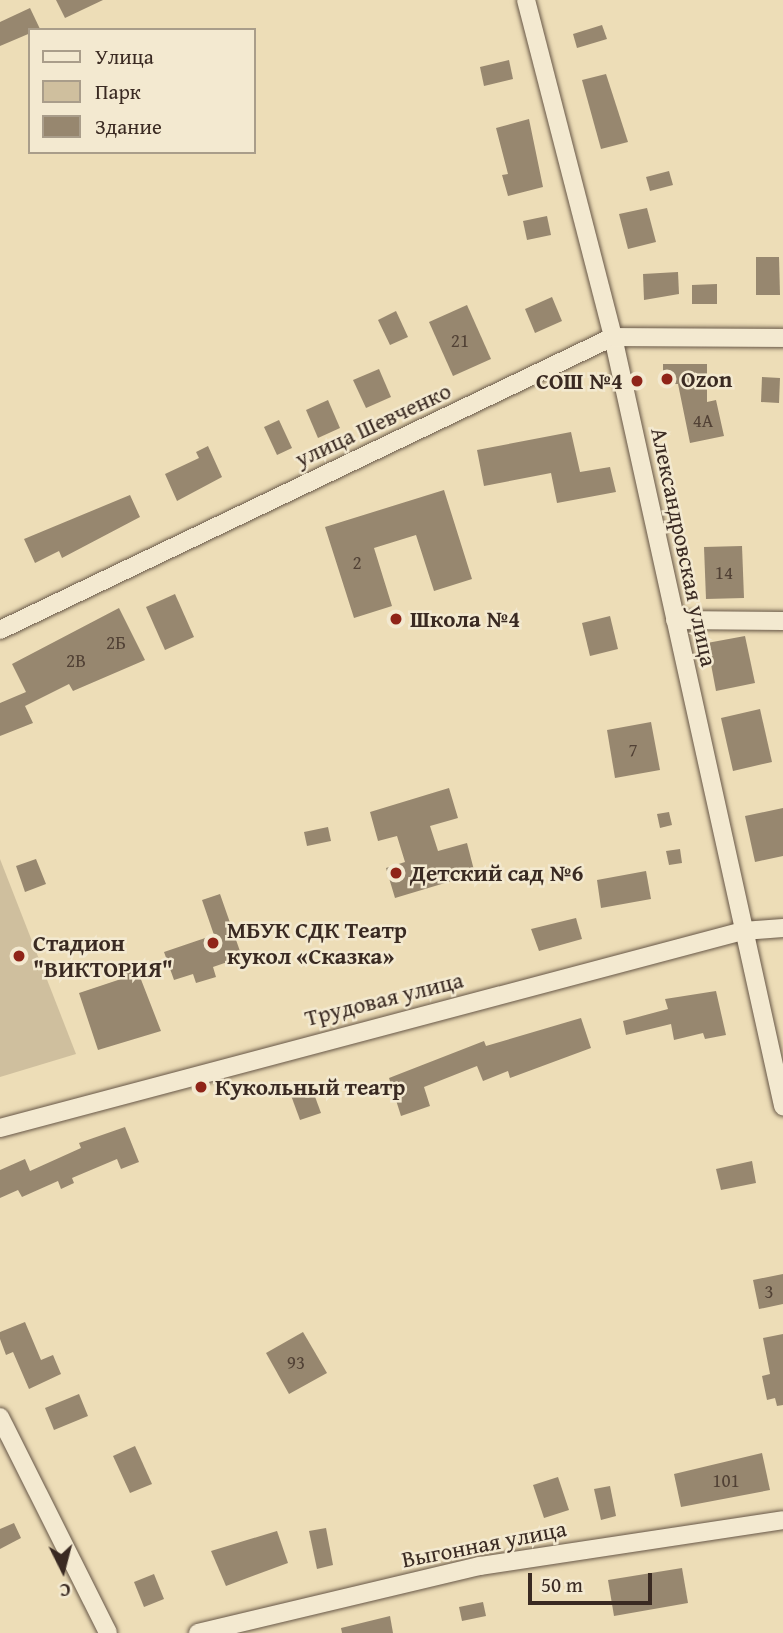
<!DOCTYPE html>
<html>
<head>
<meta charset="utf-8">
<style>
  body { margin:0 }
  #map { position:relative; width:783px; height:1633px; overflow:hidden; background:#edddb7; font-family:"Gentium Book Plus",serif }
  div>[style] { position:absolute }
  [style*='--x'] { left:calc(var(--x)*1px); top:calc(var(--y)*1px); width:calc(var(--w)*1px); rotate:calc(var(--a)*1deg) }
  .green>* { inset:0; background:#cfbf9e }
  .building>* { inset:0; background:#97876f }
  .roads { filter:drop-shadow(0 0 2px #675747) drop-shadow(0 0 2px #675747) }
  .minor>* { height:18px; margin:-9px; padding:0 9px; transform-origin:9px; border-radius:9px; background:#f3e9d0 }
  .dots>* { width:19px; height:19px; translate:-50% -50%; box-sizing:border-box; border:4px solid #f3e9d0; border-radius:50% }
  span { translate:-50% -50%; white-space:nowrap; text-align:center; line-height:1.15; -webkit-text-stroke:5px #f3e9d0; paint-order:stroke }
  .number-label { font-size:19px; color:#514135 }
  .number-label span { -webkit-text-stroke-width:0 }
  .poi-label { font-size:23px; color:#3a2a22; font-weight:700 }
  .left { translate:0 -50%; text-align:left }
  .right { translate:-100% -50%; text-align:right }
  .street-label { font-size:23px; color:#3a2a22 }
  .legend { position:absolute; left:28px; top:28px; width:228px; height:126px; box-sizing:border-box; background:#f3e9d0; border:2px solid #a99d8a; margin:0; padding:9px 12px; list-style:none; font-size:21px; color:#3a2a22 }
  .legend li { display:flex; align-items:center; gap:14px; height:35px }
  .legend b { width:35px; border:2px solid #a99d8a }
  .north { position:absolute; left:28px; top:1535px; width:70px; height:70px; -webkit-text-stroke:5px #f3e9d0; paint-order:stroke; rotate:174deg; font-size:19px; font-weight:700; line-height:28px; text-align:center; color:#3a2a22 }
  .north::after { content:''; display:block; margin:auto; width:24px; height:32px; background:#3a2a22; clip-path:polygon(50% 0,100% 100%,50% 72%,0 100%) }
  .scale { position:absolute; left:528px; top:1573px; width:124px; height:32px; box-sizing:border-box; border:4px solid #3a2a22; border-top:0; padding-left:9px; font-size:21px; line-height:24px; white-space:nowrap; color:#3a2a22; -webkit-text-stroke:5px #f3e9d0; paint-order:stroke }
</style>
</head>
<body>
<div id="map">
  <div class="green">
    <i style="clip-path:polygon(0 859px,76px 1054px,0 1077px)"></i>
  </div>
  <div class="building">
    <i style="clip-path:polygon(56px 0,103px 0,65px 18px)"></i>
    <i style="clip-path:polygon(30px 8px,40px 29px,0 46px,0 22px)"></i>
    <i style="clip-path:polygon(602px 25px,607px 39px,577px 48px,573px 34px)"></i>
    <i style="clip-path:polygon(509px 60px,513px 79px,484px 86px,480px 67px)"></i>
    <i style="clip-path:polygon(606px 74px,628px 142px,601px 149px,582px 80px)"></i>
    <i style="clip-path:polygon(529px 119px,543px 187px,508px 196px,502px 175px,508px 174px,496px 128px)"></i>
    <i style="clip-path:polygon(669px 171px,673px 185px,650px 191px,646px 177px)"></i>
    <i style="clip-path:polygon(647px 208px,656px 242px,628px 249px,619px 214px)"></i>
    <i style="clip-path:polygon(547px 216px,551px 235px,527px 240px,523px 221px)"></i>
    <i style="clip-path:polygon(756px 257px,779px 257px,780px 295px,756px 295px)"></i>
    <i style="clip-path:polygon(678px 272px,679px 294px,644px 300px,643px 274px)"></i>
    <i style="clip-path:polygon(717px 284px,717px 304px,692px 304px,692px 285px)"></i>
    <i style="clip-path:polygon(552px 297px,562px 321px,535px 333px,525px 309px)"></i>
    <i style="clip-path:polygon(467px 305px,491px 359px,453px 376px,429px 322px)"></i>
    <i style="clip-path:polygon(396px 311px,408px 337px,390px 345px,378px 320px)"></i>
    <i style="clip-path:polygon(663px 364px,707px 364px,707px 402px,716px 400px,724px 436px,690px 443px,678px 384px,663px 384px)"></i>
    <i style="clip-path:polygon(379px 369px,391px 397px,366px 408px,353px 380px)"></i>
    <i style="clip-path:polygon(762px 377px,780px 378px,779px 403px,761px 402px)"></i>
    <i style="clip-path:polygon(328px 400px,340px 428px,318px 438px,306px 410px)"></i>
    <i style="clip-path:polygon(279px 420px,292px 448px,277px 455px,264px 427px)"></i>
    <i style="clip-path:polygon(571px 432px,580px 472px,610px 467px,616px 492px,557px 503px,551px 473px,484px 486px,477px 450px)"></i>
    <i style="clip-path:polygon(208px 446px,222px 477px,177px 501px,165px 474px,199px 458px,196px 452px)"></i>
    <i style="clip-path:polygon(444px 490px,472px 579px,434px 591px,416px 535px,374px 548px,392px 606px,354px 618px,325px 527px)"></i>
    <i style="clip-path:polygon(130px 495px,140px 517px,62px 558px,59px 551px,35px 563px,24px 539px)"></i>
    <i style="clip-path:polygon(742px 546px,744px 598px,706px 599px,704px 547px)"></i>
    <i style="clip-path:polygon(175px 594px,194px 637px,165px 650px,146px 607px)"></i>
    <i style="clip-path:polygon(119px 608px,145px 660px,73px 691px,69px 684px,25px 706px,33px 723px,0 736px,0 703px,26px 692px,12px 664px)"></i>
    <i style="clip-path:polygon(610px 616px,618px 649px,590px 656px,582px 623px)"></i>
    <i style="clip-path:polygon(745px 636px,755px 683px,716px 691px,707px 643px)"></i>
    <i style="clip-path:polygon(760px 709px,772px 762px,733px 771px,721px 718px)"></i>
    <i style="clip-path:polygon(651px 722px,660px 770px,615px 778px,607px 730px)"></i>
    <i style="clip-path:polygon(449px 788px,458px 818px,430px 826px,438px 851px,467px 843px,475px 874px,395px 898px,386px 868px,405px 862px,397px 836px,378px 841px,370px 812px)"></i>
    <i style="clip-path:polygon(783px 808px,783px 856px,755px 862px,745px 816px)"></i>
    <i style="clip-path:polygon(669px 812px,672px 825px,660px 828px,657px 814px)"></i>
    <i style="clip-path:polygon(328px 827px,331px 841px,307px 846px,304px 832px)"></i>
    <i style="clip-path:polygon(680px 849px,682px 863px,669px 865px,666px 851px)"></i>
    <i style="clip-path:polygon(36px 859px,46px 884px,25px 892px,16px 866px)"></i>
    <i style="clip-path:polygon(646px 871px,651px 899px,601px 908px,597px 880px)"></i>
    <i style="clip-path:polygon(220px 894px,242px 957px,213px 967px,216px 977px,196px 983px,193px 974px,174px 980px,164px 952px,214px 935px,202px 900px)"></i>
    <i style="clip-path:polygon(576px 918px,582px 939px,539px 951px,531px 929px)"></i>
    <i style="clip-path:polygon(135px 964px,161px 1031px,98px 1050px,79px 993px,124px 978px,120px 969px)"></i>
    <i style="clip-path:polygon(716px 991px,726px 1035px,705px 1039px,703px 1033px,674px 1040px,671px 1024px,626px 1035px,623px 1021px,668px 1009px,665px 999px)"></i>
    <i style="clip-path:polygon(581px 1018px,591px 1048px,510px 1078px,508px 1071px,483px 1081px,477px 1066px,424px 1087px,430px 1106px,401px 1116px,389px 1078px,484px 1041px,486px 1046px)"></i>
    <i style="clip-path:polygon(310px 1083px,321px 1113px,300px 1120px,289px 1090px)"></i>
    <i style="clip-path:polygon(125px 1127px,139px 1162px,121px 1169px,117px 1159px,72px 1178px,74px 1183px,61px 1189px,58px 1181px,22px 1197px,18px 1190px,0 1198px,0 1170px,25px 1159px,30px 1171px,81px 1148px,79px 1143px)"></i>
    <i style="clip-path:polygon(752px 1161px,756px 1183px,721px 1190px,716px 1169px)"></i>
    <i style="clip-path:polygon(783px 1274px,783px 1304px,759px 1309px,753px 1280px)"></i>
    <i style="clip-path:polygon(25px 1322px,41px 1360px,53px 1355px,61px 1374px,29px 1389px,13px 1352px,6px 1355px,0 1339px,0 1332px)"></i>
    <i style="clip-path:polygon(303px 1332px,327px 1373px,289px 1394px,266px 1353px)"></i>
    <i style="clip-path:polygon(783px 1334px,783px 1405px,777px 1406px,775px 1398px,767px 1400px,762px 1376px,770px 1374px,763px 1338px)"></i>
    <i style="clip-path:polygon(79px 1394px,88px 1416px,54px 1430px,45px 1408px)"></i>
    <i style="clip-path:polygon(135px 1446px,152px 1484px,130px 1493px,113px 1456px)"></i>
    <i style="clip-path:polygon(762px 1453px,770px 1490px,681px 1507px,674px 1474px)"></i>
    <i style="clip-path:polygon(558px 1477px,569px 1510px,544px 1518px,533px 1485px)"></i>
    <i style="clip-path:polygon(610px 1486px,616px 1516px,601px 1520px,594px 1489px)"></i>
    <i style="clip-path:polygon(14px 1523px,21px 1538px,0 1549px,0 1529px)"></i>
    <i style="clip-path:polygon(326px 1528px,333px 1565px,317px 1569px,309px 1531px)"></i>
    <i style="clip-path:polygon(277px 1531px,288px 1563px,226px 1586px,211px 1551px)"></i>
    <i style="clip-path:polygon(682px 1568px,688px 1603px,614px 1616px,608px 1580px)"></i>
    <i style="clip-path:polygon(154px 1574px,164px 1599px,144px 1607px,134px 1582px)"></i>
    <i style="clip-path:polygon(483px 1602px,486px 1616px,462px 1621px,459px 1607px)"></i>
    <i style="clip-path:polygon(390px 1616px,393px 1633px,342px 1633px,341px 1628px)"></i>
  </div>
  <div class="roads">
    <div class="minor">
      <i style="--x:526;--y:0;--w:348;--a:75.5"></i>
      <i style="--x:613;--y:337;--w:788;--a:77.53"></i>
      <i style="--x:675;--y:620;--w:108;--a:0.5"></i>
      <i style="--x:0;--y:630;--w:679;--a:-25.55"></i>
      <i style="--x:613;--y:337;--w:170;--a:0.3"></i>
      <i style="--x:0;--y:1128;--w:769;--a:-14.85"></i>
      <i style="--x:743;--y:931;--w:40;--a:-4.3"></i>
      <i style="--x:0;--y:1417;--w:241;--a:63.4"></i>
      <i style="--x:198;--y:1633;--w:290;--a:-13.4"></i>
      <i style="--x:480;--y:1566;--w:306;--a:-8.6"></i>
    </div>
  </div>
  <div class="dots">
    <i style="left:667px;top:379px;background:#8f2418"></i>
    <i style="left:637px;top:381px;background:#8f2418"></i>
    <i style="left:396px;top:619px;background:#8f2418"></i>
    <i style="left:396px;top:873px;background:#8f2418"></i>
    <i style="left:213px;top:943px;background:#8f2418"></i>
    <i style="left:19px;top:956px;background:#8f2418"></i>
    <i style="left:201px;top:1087px;background:#8f2418"></i>
  </div>
  <div class="number-label">
    <span style="left:460px;top:341px">21</span>
    <span style="left:703px;top:421px">4А</span>
    <span style="left:357px;top:563px">2</span>
    <span style="left:724px;top:573px">14</span>
    <span style="left:116px;top:643px">2Б</span>
    <span style="left:76px;top:661px">2В</span>
    <span style="left:633px;top:750px">7</span>
    <span style="left:769px;top:1292px">3</span>
    <span style="left:296px;top:1363px">93</span>
    <span style="left:726px;top:1481px">101</span>
  </div>
  <div class="poi-label">
    <span class="left" style="left:681px;top:379px">Ozon</span>
    <span class="right" style="left:623px;top:381px">СОШ №4</span>
    <span class="left" style="left:410px;top:619px">Школа №4</span>
    <span class="left" style="left:410px;top:873px">Детский сад №6</span>
    <span class="left" style="left:227px;top:943px">МБУК СДК Театр<br>кукол «Сказка»</span>
    <span class="left" style="left:33px;top:956px">Стадион<br>"ВИКТОРИЯ"</span>
    <span class="left" style="left:215px;top:1087px">Кукольный театр</span>
  </div>
  <div class="street-label">
    <span style="left:373px;top:425px;rotate:-25deg">улица Шевченко</span>
    <span style="left:684px;top:547px;rotate:78deg">Александровская улица</span>
    <span style="left:384px;top:999px;rotate:-14deg">Трудовая улица</span>
    <span style="left:484px;top:1544px;rotate:-11deg">Выгонная улица</span>
  </div>
  <ul class="legend">
  <li><b style="height:9px;background:#f3e9d0"></b>Улица</li>
  <li><b style="height:19px;background:#cfbf9e"></b>Парк</li>
  <li><b style="height:19px;background:#97876f"></b>Здание</li>
  </ul>
  <div class="north">С</div>
  <div class="scale">50 m</div>
</div>
</body>
</html>
